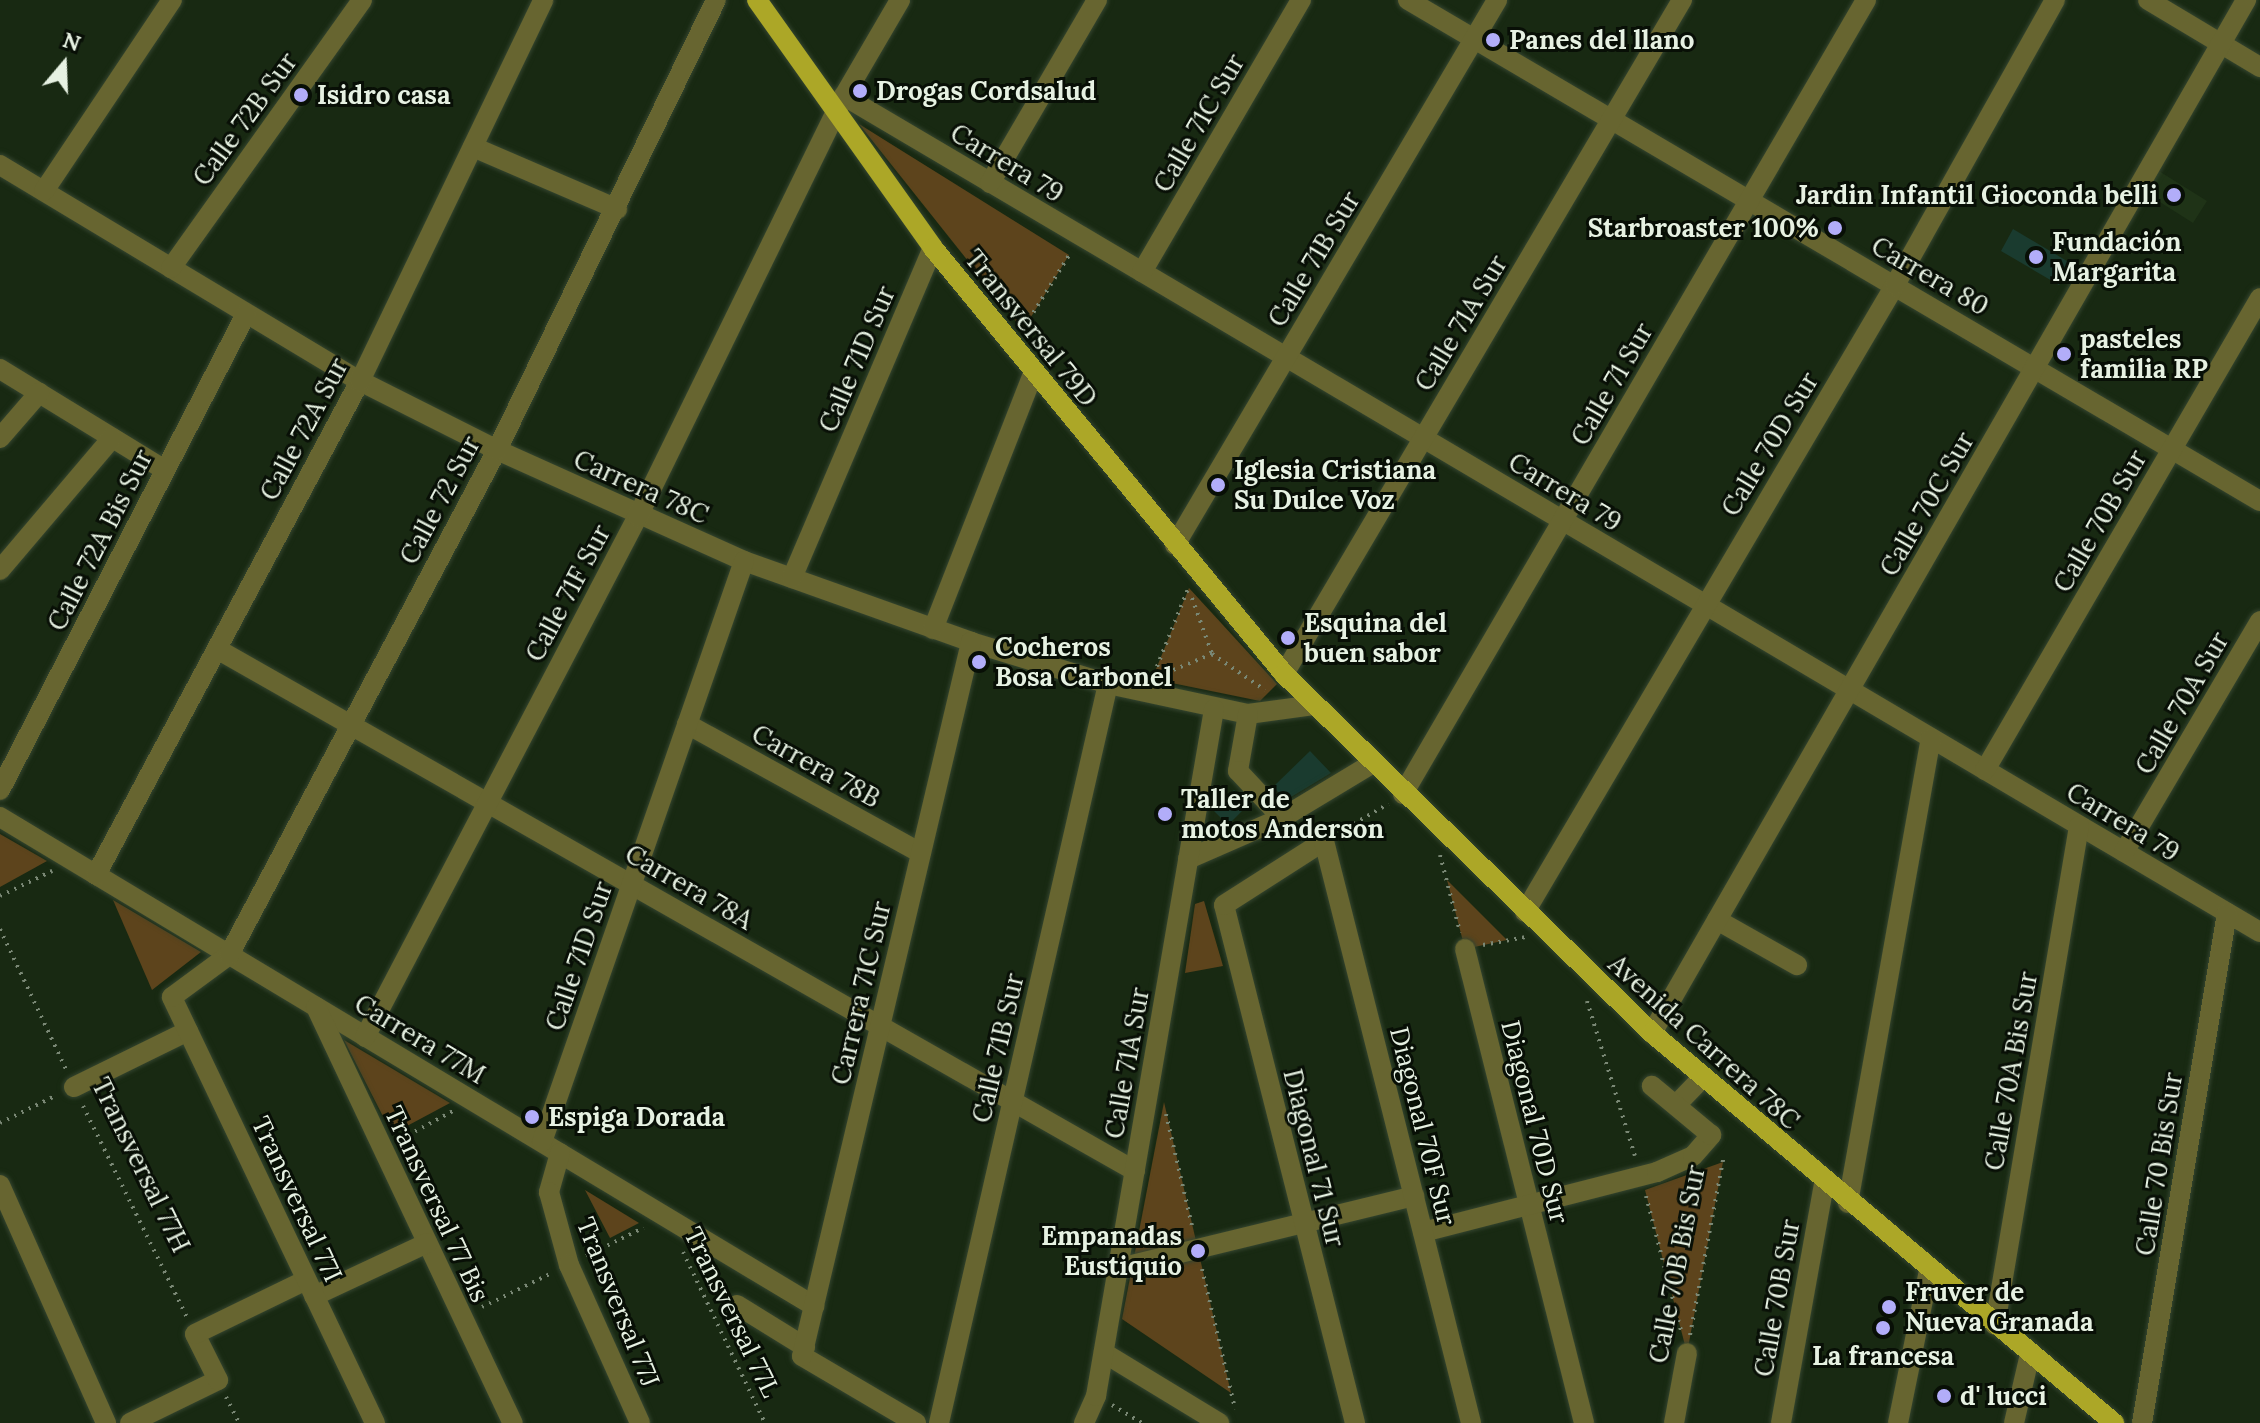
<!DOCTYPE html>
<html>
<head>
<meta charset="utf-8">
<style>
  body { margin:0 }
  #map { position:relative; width:2260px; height:1423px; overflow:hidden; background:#182912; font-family:Lora,serif }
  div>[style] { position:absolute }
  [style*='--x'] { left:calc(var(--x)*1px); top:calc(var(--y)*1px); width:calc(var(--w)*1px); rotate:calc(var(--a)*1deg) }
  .built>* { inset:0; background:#1f3317 }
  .green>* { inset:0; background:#5d441c }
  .building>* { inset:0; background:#1a3b2f }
  .path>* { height:4px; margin-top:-2px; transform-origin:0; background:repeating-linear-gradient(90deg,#7a8875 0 2px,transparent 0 8px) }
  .roads { filter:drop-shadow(0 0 2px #35452f) drop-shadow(0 0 2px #35452f) }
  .minor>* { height:20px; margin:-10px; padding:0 10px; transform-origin:10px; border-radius:10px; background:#676530 }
  .major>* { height:20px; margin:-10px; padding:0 10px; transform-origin:10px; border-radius:10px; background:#aca727 }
  .dots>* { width:22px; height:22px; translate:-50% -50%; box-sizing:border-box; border:4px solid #080f06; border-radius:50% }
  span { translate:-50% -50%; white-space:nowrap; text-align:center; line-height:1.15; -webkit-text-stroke:6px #080f06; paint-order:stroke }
  .poi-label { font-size:26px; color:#e6f1e2; font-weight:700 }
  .left { translate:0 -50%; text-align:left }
  .right { translate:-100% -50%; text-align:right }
  .street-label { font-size:26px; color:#e6f1e2 }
  .north { position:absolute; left:24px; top:24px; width:80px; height:80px; -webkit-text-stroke:6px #080f06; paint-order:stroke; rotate:19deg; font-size:22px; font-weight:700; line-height:32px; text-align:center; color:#e6f1e2 }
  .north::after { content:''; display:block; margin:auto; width:28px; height:36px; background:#e6f1e2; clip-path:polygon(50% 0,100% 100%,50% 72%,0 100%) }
</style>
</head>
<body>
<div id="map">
  <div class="built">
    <i style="clip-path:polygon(2154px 168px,2207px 201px,2193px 223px,2141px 190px)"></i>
  </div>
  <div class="green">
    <i style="clip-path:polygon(859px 124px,1069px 255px,1023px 330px)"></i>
    <i style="clip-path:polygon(1189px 588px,1277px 684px,1260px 701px,1152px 679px)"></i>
    <i style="clip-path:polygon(0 834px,47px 861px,0 887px)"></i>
    <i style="clip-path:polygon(1447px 880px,1507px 940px,1465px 949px)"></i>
    <i style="clip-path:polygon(113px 900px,201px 952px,152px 990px)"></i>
    <i style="clip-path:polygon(1204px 901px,1223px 966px,1185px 973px,1195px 904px)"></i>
    <i style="clip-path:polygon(344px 1040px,450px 1103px,392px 1134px)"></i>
    <i style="clip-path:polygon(1164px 1102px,1231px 1393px,1122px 1319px)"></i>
    <i style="clip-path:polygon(1723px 1162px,1687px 1353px,1645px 1190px)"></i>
    <i style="clip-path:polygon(585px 1190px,639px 1223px,610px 1238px)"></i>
  </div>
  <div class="building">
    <i style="clip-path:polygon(2013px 229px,2072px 264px,2059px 285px,2001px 251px)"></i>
    <i style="clip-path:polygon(1310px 751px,1331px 773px,1286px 800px,1273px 787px)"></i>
    <i style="clip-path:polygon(1234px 790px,1249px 804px,1228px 825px,1213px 810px)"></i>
  </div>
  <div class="path">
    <i style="--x:1025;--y:326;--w:87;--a:-58.1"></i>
    <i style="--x:1192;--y:598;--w:59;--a:70.3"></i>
    <i style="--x:1212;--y:654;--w:64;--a:34.2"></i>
    <i style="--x:1166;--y:673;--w:50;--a:-22.4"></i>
    <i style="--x:1154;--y:674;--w:92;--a:-68.2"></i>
    <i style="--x:1340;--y:832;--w:56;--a:-30.3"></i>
    <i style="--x:1440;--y:855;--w:80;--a:75.4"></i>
    <i style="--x:0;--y:896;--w:58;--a:-25.7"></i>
    <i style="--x:0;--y:929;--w:155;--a:64.8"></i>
    <i style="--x:1483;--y:945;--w:44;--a:-10.5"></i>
    <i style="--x:1587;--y:1001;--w:162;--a:72.8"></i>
    <i style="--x:83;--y:1106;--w:235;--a:63.8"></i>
    <i style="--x:1166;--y:1114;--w:119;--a:76.9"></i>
    <i style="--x:0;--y:1123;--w:61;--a:-26.1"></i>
    <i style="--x:401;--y:1139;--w:59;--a:-28.3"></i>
    <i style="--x:1646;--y:1196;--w:143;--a:75.4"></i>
    <i style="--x:683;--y:1252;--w:190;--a:64.4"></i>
    <i style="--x:586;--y:1256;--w:64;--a:-26.2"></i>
    <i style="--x:1202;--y:1269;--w:144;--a:76.7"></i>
    <i style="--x:482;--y:1307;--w:76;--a:-25.9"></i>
    <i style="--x:1690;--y:1335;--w:183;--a:-79.3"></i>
    <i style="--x:226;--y:1397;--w:29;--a:63"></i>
    <i style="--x:1112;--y:1405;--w:35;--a:31"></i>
  </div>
  <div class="roads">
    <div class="minor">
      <i style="--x:1408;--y:0;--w:988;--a:30.46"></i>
      <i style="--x:2148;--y:0;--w:131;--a:30.9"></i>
      <i style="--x:844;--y:96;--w:1644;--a:30.56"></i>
      <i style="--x:473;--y:147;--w:157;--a:23.3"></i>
      <i style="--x:0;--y:165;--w:420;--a:31"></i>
      <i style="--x:360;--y:381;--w:153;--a:26.7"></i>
      <i style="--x:497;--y:450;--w:271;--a:24.2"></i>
      <i style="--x:744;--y:561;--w:241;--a:19.6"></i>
      <i style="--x:971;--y:642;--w:143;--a:17"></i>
      <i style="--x:1108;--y:684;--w:143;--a:12.1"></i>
      <i style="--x:1248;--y:714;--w:68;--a:-7.7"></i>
      <i style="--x:990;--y:183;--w:212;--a:-59.7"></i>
      <i style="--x:44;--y:191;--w:230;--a:-56.2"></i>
      <i style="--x:171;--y:268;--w:329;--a:-54.5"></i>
      <i style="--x:1142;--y:272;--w:315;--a:-59.7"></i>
      <i style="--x:0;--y:369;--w:193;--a:31.5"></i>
      <i style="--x:0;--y:438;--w:60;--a:-49.1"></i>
      <i style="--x:1175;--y:545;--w:633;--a:-59.42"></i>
      <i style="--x:0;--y:570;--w:173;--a:-49.7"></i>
      <i style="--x:792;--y:578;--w:359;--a:-66.9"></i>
      <i style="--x:933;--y:629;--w:274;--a:-68.6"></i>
      <i style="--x:217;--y:649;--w:1056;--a:29.62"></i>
      <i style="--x:1284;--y:674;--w:783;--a:-59.44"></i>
      <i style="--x:1248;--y:714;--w:58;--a:100"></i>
      <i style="--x:1238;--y:771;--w:64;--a:46.9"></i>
      <i style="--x:1282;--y:818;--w:106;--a:-31.1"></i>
      <i style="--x:687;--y:724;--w:267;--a:28.9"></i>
      <i style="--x:1985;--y:770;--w:546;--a:-59.77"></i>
      <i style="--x:0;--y:790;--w:536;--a:-62.67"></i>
      <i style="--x:1403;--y:794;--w:919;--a:-59.75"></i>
      <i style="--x:0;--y:817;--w:950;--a:30.99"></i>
      <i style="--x:2124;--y:852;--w:268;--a:-59.5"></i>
      <i style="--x:1188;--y:859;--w:103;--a:-23.6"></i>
      <i style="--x:96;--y:875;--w:560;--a:-61.88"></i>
      <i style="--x:360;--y:381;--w:423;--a:-64.3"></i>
      <i style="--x:1525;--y:912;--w:728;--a:-59.45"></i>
      <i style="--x:1895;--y:285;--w:327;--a:-60.7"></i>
      <i style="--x:1717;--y:920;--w:92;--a:29.4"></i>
      <i style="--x:1465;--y:949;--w:489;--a:75.9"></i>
      <i style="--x:316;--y:1007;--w:460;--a:64.7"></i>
      <i style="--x:1652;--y:1033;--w:1192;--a:-60.1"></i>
      <i style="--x:365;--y:1037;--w:588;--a:-62.35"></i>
      <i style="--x:638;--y:516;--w:468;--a:-63.9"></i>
      <i style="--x:844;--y:96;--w:111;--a:-59.7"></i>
      <i style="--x:74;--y:1087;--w:127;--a:-26.2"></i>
      <i style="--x:1676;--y:1105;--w:37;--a:-46"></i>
      <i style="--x:542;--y:1142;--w:615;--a:-70.83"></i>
      <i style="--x:560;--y:1153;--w:41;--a:105.8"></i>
      <i style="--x:549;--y:1192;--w:76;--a:74.7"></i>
      <i style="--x:569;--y:1265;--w:173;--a:65.8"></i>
      <i style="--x:0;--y:1185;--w:261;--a:66"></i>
      <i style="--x:1848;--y:1203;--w:472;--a:-79.9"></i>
      <i style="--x:1423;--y:1232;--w:242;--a:-14.4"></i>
      <i style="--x:1657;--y:1172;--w:39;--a:-24"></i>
      <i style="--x:1693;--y:1156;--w:28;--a:-49"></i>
      <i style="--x:1711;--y:1135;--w:77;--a:-140.3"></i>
      <i style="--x:1119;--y:1268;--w:304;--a:-13.7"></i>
      <i style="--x:314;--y:1296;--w:125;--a:-25.1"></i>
      <i style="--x:737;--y:1305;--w:80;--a:31.7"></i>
      <i style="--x:1995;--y:1325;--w:506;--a:-80.44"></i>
      <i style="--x:1104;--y:1353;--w:135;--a:31.3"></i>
      <i style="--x:130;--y:1423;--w:98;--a:-26"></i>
      <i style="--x:218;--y:1380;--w:51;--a:-116.6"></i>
      <i style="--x:195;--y:1334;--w:123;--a:-25.9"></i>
      <i style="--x:375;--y:1423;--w:472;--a:-115.5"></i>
      <i style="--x:172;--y:997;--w:71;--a:-36.4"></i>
      <i style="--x:229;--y:955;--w:572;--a:-62.05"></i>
      <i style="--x:497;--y:450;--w:500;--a:-64.05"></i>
      <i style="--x:916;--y:1423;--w:132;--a:-149.6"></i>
      <i style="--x:802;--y:1356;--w:734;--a:-76.68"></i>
      <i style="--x:939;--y:1423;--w:758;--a:-77.12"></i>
      <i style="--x:1084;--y:1423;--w:30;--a:-66"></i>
      <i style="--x:1096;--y:1396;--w:697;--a:-80.25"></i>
      <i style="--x:1355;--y:1423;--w:534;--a:-104.19"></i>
      <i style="--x:1224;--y:905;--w:119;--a:-32.6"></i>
      <i style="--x:1324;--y:841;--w:600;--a:75.82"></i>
      <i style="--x:1674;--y:1423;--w:71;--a:-79.5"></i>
      <i style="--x:1781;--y:1423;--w:244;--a:-79.8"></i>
      <i style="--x:1898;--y:1423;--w:156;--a:-78.5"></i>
      <i style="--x:2014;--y:1423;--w:71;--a:-76.9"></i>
      <i style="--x:2142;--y:1423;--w:517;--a:-80.54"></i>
    </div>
    <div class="major">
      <i style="--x:757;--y:0;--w:304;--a:54.6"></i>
      <i style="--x:933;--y:248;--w:552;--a:50.51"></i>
      <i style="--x:1284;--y:674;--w:514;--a:44.29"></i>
      <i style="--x:1652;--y:1033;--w:605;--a:40.17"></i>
    </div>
  </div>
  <div class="dots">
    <i style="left:1493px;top:40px;background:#b2adf9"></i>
    <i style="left:860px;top:91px;background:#b2adf9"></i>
    <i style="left:301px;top:95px;background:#b2adf9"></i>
    <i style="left:2174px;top:195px;background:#b2adf9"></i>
    <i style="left:1835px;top:228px;background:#b2adf9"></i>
    <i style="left:2036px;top:257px;background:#b2adf9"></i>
    <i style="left:2064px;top:354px;background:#b2adf9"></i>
    <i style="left:1218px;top:485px;background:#b2adf9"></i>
    <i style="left:1288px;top:638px;background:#b2adf9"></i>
    <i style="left:979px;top:662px;background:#b2adf9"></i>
    <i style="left:1165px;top:814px;background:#b2adf9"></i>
    <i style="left:532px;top:1117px;background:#b2adf9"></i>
    <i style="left:1198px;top:1251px;background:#b2adf9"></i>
    <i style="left:1889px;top:1307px;background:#b2adf9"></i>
    <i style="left:1883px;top:1328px;background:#b2adf9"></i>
    <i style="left:1944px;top:1396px;background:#b2adf9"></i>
  </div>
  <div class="poi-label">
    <span class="left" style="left:1509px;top:40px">Panes del llano</span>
    <span class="left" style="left:876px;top:91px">Drogas Cordsalud</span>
    <span class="left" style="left:317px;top:95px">Isidro casa</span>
    <span class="right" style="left:2158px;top:195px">Jardin Infantil Gioconda belli</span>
    <span class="right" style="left:1819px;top:228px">Starbroaster 100%</span>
    <span class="left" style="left:2052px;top:257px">Fundación<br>Margarita</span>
    <span class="left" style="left:2080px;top:354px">pasteles<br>familia RP</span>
    <span class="left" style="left:1234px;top:485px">Iglesia Cristiana<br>Su Dulce Voz</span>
    <span class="left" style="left:1304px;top:638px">Esquina del<br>buen sabor</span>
    <span class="left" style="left:995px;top:662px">Cocheros<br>Bosa Carbonel</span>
    <span class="left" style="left:1181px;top:814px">Taller de<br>motos Anderson</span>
    <span class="left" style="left:548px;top:1117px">Espiga Dorada</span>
    <span class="right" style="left:1182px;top:1251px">Empanadas<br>Eustiquio</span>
    <span class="left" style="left:1905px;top:1307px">Fruver de<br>Nueva Granada</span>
    <span style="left:1883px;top:1356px">La francesa</span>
    <span class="left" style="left:1960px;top:1396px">d' lucci</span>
  </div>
  <div class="street-label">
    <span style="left:245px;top:119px;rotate:-54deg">Calle 72B Sur</span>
    <span style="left:1199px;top:123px;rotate:-60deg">Calle 71C Sur</span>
    <span style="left:1007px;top:163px;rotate:31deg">Carrera 79</span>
    <span style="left:1314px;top:259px;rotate:-59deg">Calle 71B Sur</span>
    <span style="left:1930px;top:276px;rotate:30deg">Carrera 80</span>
    <span style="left:1461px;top:323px;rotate:-59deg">Calle 71A Sur</span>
    <span style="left:1031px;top:328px;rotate:51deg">Transversal 79D</span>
    <span style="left:857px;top:359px;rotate:-67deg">Calle 71D Sur</span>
    <span style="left:1612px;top:384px;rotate:-60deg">Calle 71 Sur</span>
    <span style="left:304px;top:429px;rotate:-62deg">Calle 72A Sur</span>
    <span style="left:1770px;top:444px;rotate:-59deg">Calle 70D Sur</span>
    <span style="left:641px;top:487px;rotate:24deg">Carrera 78C</span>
    <span style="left:1565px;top:492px;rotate:31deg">Carrera 79</span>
    <span style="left:440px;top:500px;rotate:-62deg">Calle 72 Sur</span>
    <span style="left:1927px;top:504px;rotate:-60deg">Calle 70C Sur</span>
    <span style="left:2100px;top:521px;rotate:-60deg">Calle 70B Sur</span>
    <span style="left:100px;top:540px;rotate:-63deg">Calle 72A Bis Sur</span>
    <span style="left:568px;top:593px;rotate:-62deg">Calle 71F Sur</span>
    <span style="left:2182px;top:703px;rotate:-60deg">Calle 70A Sur</span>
    <span style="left:816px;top:766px;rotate:29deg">Carrera 78B</span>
    <span style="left:2123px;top:822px;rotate:31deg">Carrera 79</span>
    <span style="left:689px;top:887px;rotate:30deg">Carrera 78A</span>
    <span style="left:579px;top:956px;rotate:-71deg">Calle 71D Sur</span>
    <span style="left:861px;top:993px;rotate:-77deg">Carrera 71C Sur</span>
    <span style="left:420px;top:1039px;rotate:31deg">Carrera 77M</span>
    <span style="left:1704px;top:1042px;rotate:42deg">Avenida Carrera 78C</span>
    <span style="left:998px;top:1048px;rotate:-77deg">Calle 71B Sur</span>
    <span style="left:1127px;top:1063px;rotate:-80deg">Calle 71A Sur</span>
    <span style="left:2011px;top:1071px;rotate:-80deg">Calle 70A Bis Sur</span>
    <span style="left:1535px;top:1122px;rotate:76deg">Diagonal 70D Sur</span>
    <span style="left:1423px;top:1126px;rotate:76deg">Diagonal 70F Sur</span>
    <span style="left:1314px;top:1158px;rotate:76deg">Diagonal 71 Sur</span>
    <span style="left:2159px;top:1164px;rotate:-81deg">Calle 70 Bis Sur</span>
    <span style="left:141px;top:1165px;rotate:64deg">Transversal 77H</span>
    <span style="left:297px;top:1199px;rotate:65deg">Transversal 77I</span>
    <span style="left:437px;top:1204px;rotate:65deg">Transversal 77 Bis</span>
    <span style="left:1677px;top:1264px;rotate:-79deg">Calle 70B Bis Sur</span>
    <span style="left:1777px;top:1298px;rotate:-80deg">Calle 70B Sur</span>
    <span style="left:618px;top:1302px;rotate:68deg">Transversal 77J</span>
    <span style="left:732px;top:1312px;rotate:64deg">Transversal 77L</span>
  </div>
  <div class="north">N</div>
</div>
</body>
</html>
